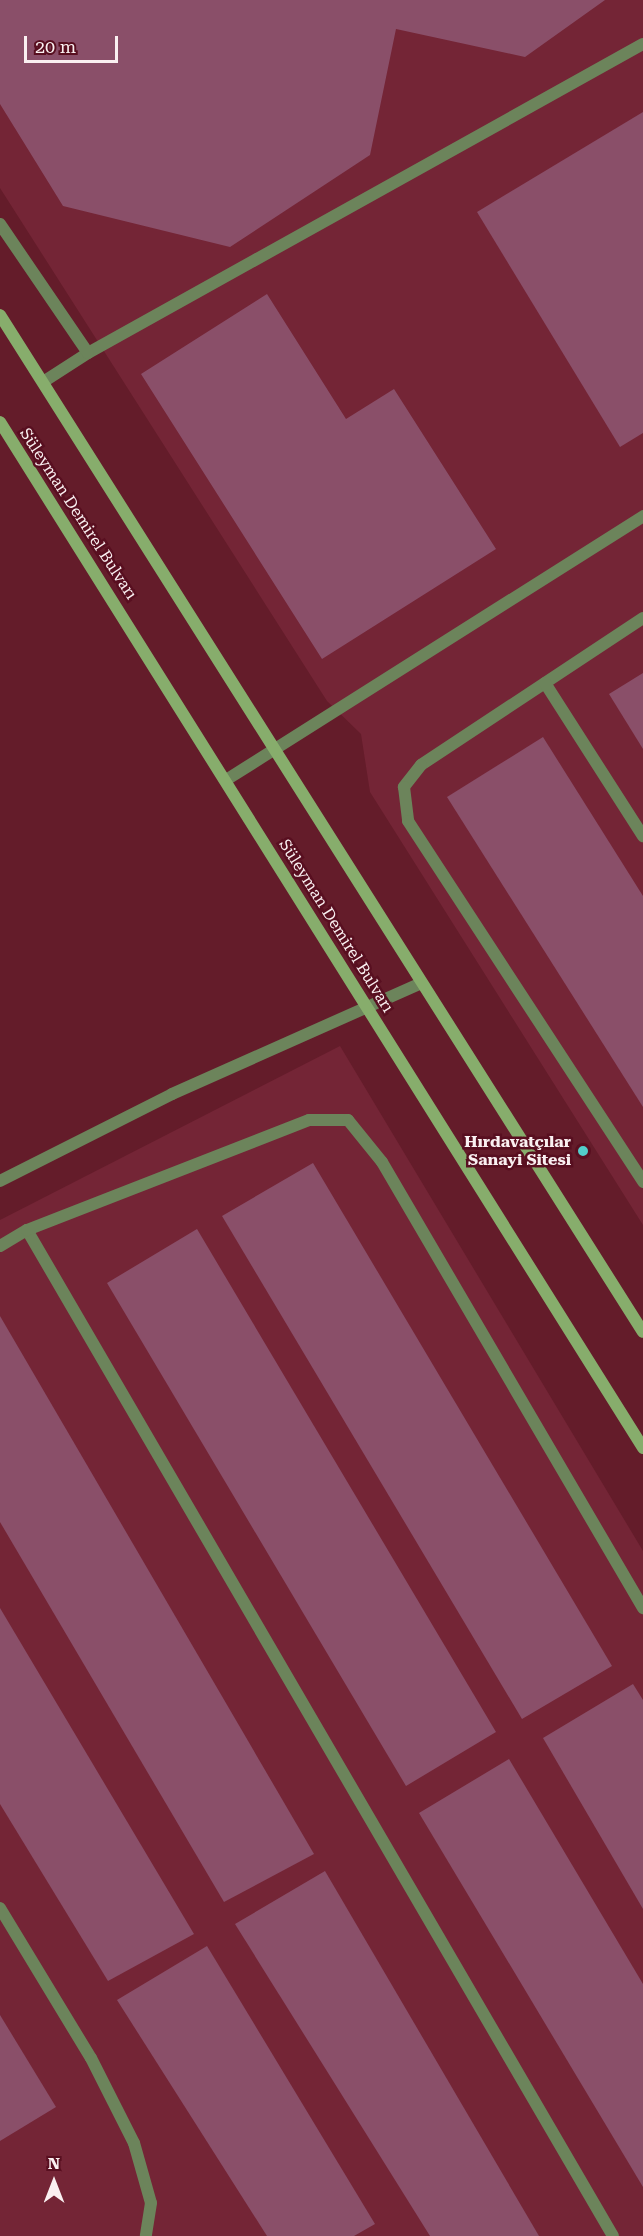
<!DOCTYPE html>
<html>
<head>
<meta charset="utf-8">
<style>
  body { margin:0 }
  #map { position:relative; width:643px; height:2236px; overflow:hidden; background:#641c2a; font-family:"Roboto Serif",serif }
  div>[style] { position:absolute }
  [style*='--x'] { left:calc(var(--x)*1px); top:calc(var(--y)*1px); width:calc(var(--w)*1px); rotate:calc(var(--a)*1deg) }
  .built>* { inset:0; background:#742536 }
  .building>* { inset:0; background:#8a4f69 }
  .service>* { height:12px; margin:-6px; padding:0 6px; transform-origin:6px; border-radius:6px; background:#6c845b }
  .minor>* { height:12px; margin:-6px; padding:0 6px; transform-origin:6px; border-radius:6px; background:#6c845b }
  .secondary>* { height:12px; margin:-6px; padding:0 6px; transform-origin:6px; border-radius:6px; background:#87ad6c }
  .dots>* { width:16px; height:16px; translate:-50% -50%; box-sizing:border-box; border:3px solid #580f20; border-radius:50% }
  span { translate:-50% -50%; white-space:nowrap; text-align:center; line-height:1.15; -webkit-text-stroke:5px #580f20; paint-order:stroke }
  .street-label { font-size:16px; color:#faf0f1 }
  .poi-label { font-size:16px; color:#faf0f1; font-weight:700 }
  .right { translate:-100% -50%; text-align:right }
  .north { position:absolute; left:24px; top:2152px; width:60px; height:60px; -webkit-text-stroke:4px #580f20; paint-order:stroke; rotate:0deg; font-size:16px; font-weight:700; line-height:24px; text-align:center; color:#faf0f1 }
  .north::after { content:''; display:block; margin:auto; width:21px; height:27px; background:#faf0f1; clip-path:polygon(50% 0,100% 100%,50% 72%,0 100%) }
  .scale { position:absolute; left:24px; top:36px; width:94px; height:27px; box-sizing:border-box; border:3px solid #faf0f1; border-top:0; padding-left:8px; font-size:18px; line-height:21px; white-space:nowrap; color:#faf0f1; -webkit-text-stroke:4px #580f20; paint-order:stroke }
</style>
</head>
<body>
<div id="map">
  <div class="built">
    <i style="clip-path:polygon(0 0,643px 0,643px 1225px,370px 792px,361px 734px,327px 701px,0 188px)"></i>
    <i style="clip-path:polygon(340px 1046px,643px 1551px,643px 2236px,0 2236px,0 1220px)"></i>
  </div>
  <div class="building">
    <i style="clip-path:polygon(0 0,605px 0,525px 57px,396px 29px,370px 155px,230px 247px,63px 206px,0 104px)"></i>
    <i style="clip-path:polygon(643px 112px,643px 433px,620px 447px,477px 212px)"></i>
    <i style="clip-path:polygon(267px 294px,346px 419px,394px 389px,496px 549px,322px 659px,141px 374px)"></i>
    <i style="clip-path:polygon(643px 673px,643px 749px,609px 694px)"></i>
    <i style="clip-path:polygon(543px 737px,643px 896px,643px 1107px,447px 797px)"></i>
    <i style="clip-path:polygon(313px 1163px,612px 1666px,522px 1719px,222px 1216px)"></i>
    <i style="clip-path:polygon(197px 1229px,496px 1732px,406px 1786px,107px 1283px)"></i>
    <i style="clip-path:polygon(0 1316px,314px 1854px,224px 1902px,0 1522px)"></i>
    <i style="clip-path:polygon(0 1608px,194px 1934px,108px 1981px,0 1804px)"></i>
    <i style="clip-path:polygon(633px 1684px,643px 1700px,643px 1909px,543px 1738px)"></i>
    <i style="clip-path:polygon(509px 1759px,643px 1984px,643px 2187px,419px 1813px)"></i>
    <i style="clip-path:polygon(325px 1871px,539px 2236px,430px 2236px,235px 1924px)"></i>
    <i style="clip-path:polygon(207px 1946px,375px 2224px,354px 2236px,267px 2236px,117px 2000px)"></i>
    <i style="clip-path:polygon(0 2015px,56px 2107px,0 2141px)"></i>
  </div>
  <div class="service">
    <i style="--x:43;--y:382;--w:54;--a:-32.8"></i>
    <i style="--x:88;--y:353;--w:635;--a:-29.11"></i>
    <i style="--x:643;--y:618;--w:266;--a:146.5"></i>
    <i style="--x:421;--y:765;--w:28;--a:128"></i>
    <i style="--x:404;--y:787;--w:34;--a:83"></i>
    <i style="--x:408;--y:821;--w:431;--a:56.9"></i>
    <i style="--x:545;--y:683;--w:182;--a:57.4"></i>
    <i style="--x:27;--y:1230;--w:1164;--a:59.78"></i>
    <i style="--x:0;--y:1246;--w:31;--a:-31"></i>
    <i style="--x:27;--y:1230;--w:303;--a:-21.3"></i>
    <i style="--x:309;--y:1120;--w:39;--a:0"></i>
    <i style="--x:348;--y:1120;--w:54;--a:51"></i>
    <i style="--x:382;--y:1162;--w:517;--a:59.66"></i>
    <i style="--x:0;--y:1908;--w:175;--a:58.8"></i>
    <i style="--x:91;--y:2058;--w:95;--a:63.2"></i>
    <i style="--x:134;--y:2143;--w:62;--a:74.2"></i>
    <i style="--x:151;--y:2203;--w:33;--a:99"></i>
  </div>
  <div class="minor">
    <i style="--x:0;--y:224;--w:156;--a:55.7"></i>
    <i style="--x:226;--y:780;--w:494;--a:-32.3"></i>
    <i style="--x:0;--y:1181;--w:193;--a:-26.8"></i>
    <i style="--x:172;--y:1094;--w:270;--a:-24"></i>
  </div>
  <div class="secondary">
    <i style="--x:0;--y:315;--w:1203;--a:57.7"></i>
    <i style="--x:0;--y:422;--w:1211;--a:57.92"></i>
  </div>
  <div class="dots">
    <i style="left:583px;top:1151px;background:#53cdca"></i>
  </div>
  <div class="street-label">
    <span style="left:78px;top:514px;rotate:57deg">Süleyman Demirel Bulvarı</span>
    <span style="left:336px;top:926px;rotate:58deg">Süleyman Demirel Bulvarı</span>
  </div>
  <div class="poi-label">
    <span class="right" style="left:571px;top:1151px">Hırdavatçılar<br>Sanayi Sitesi</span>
  </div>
  <div class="north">N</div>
  <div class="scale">20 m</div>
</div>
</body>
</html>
